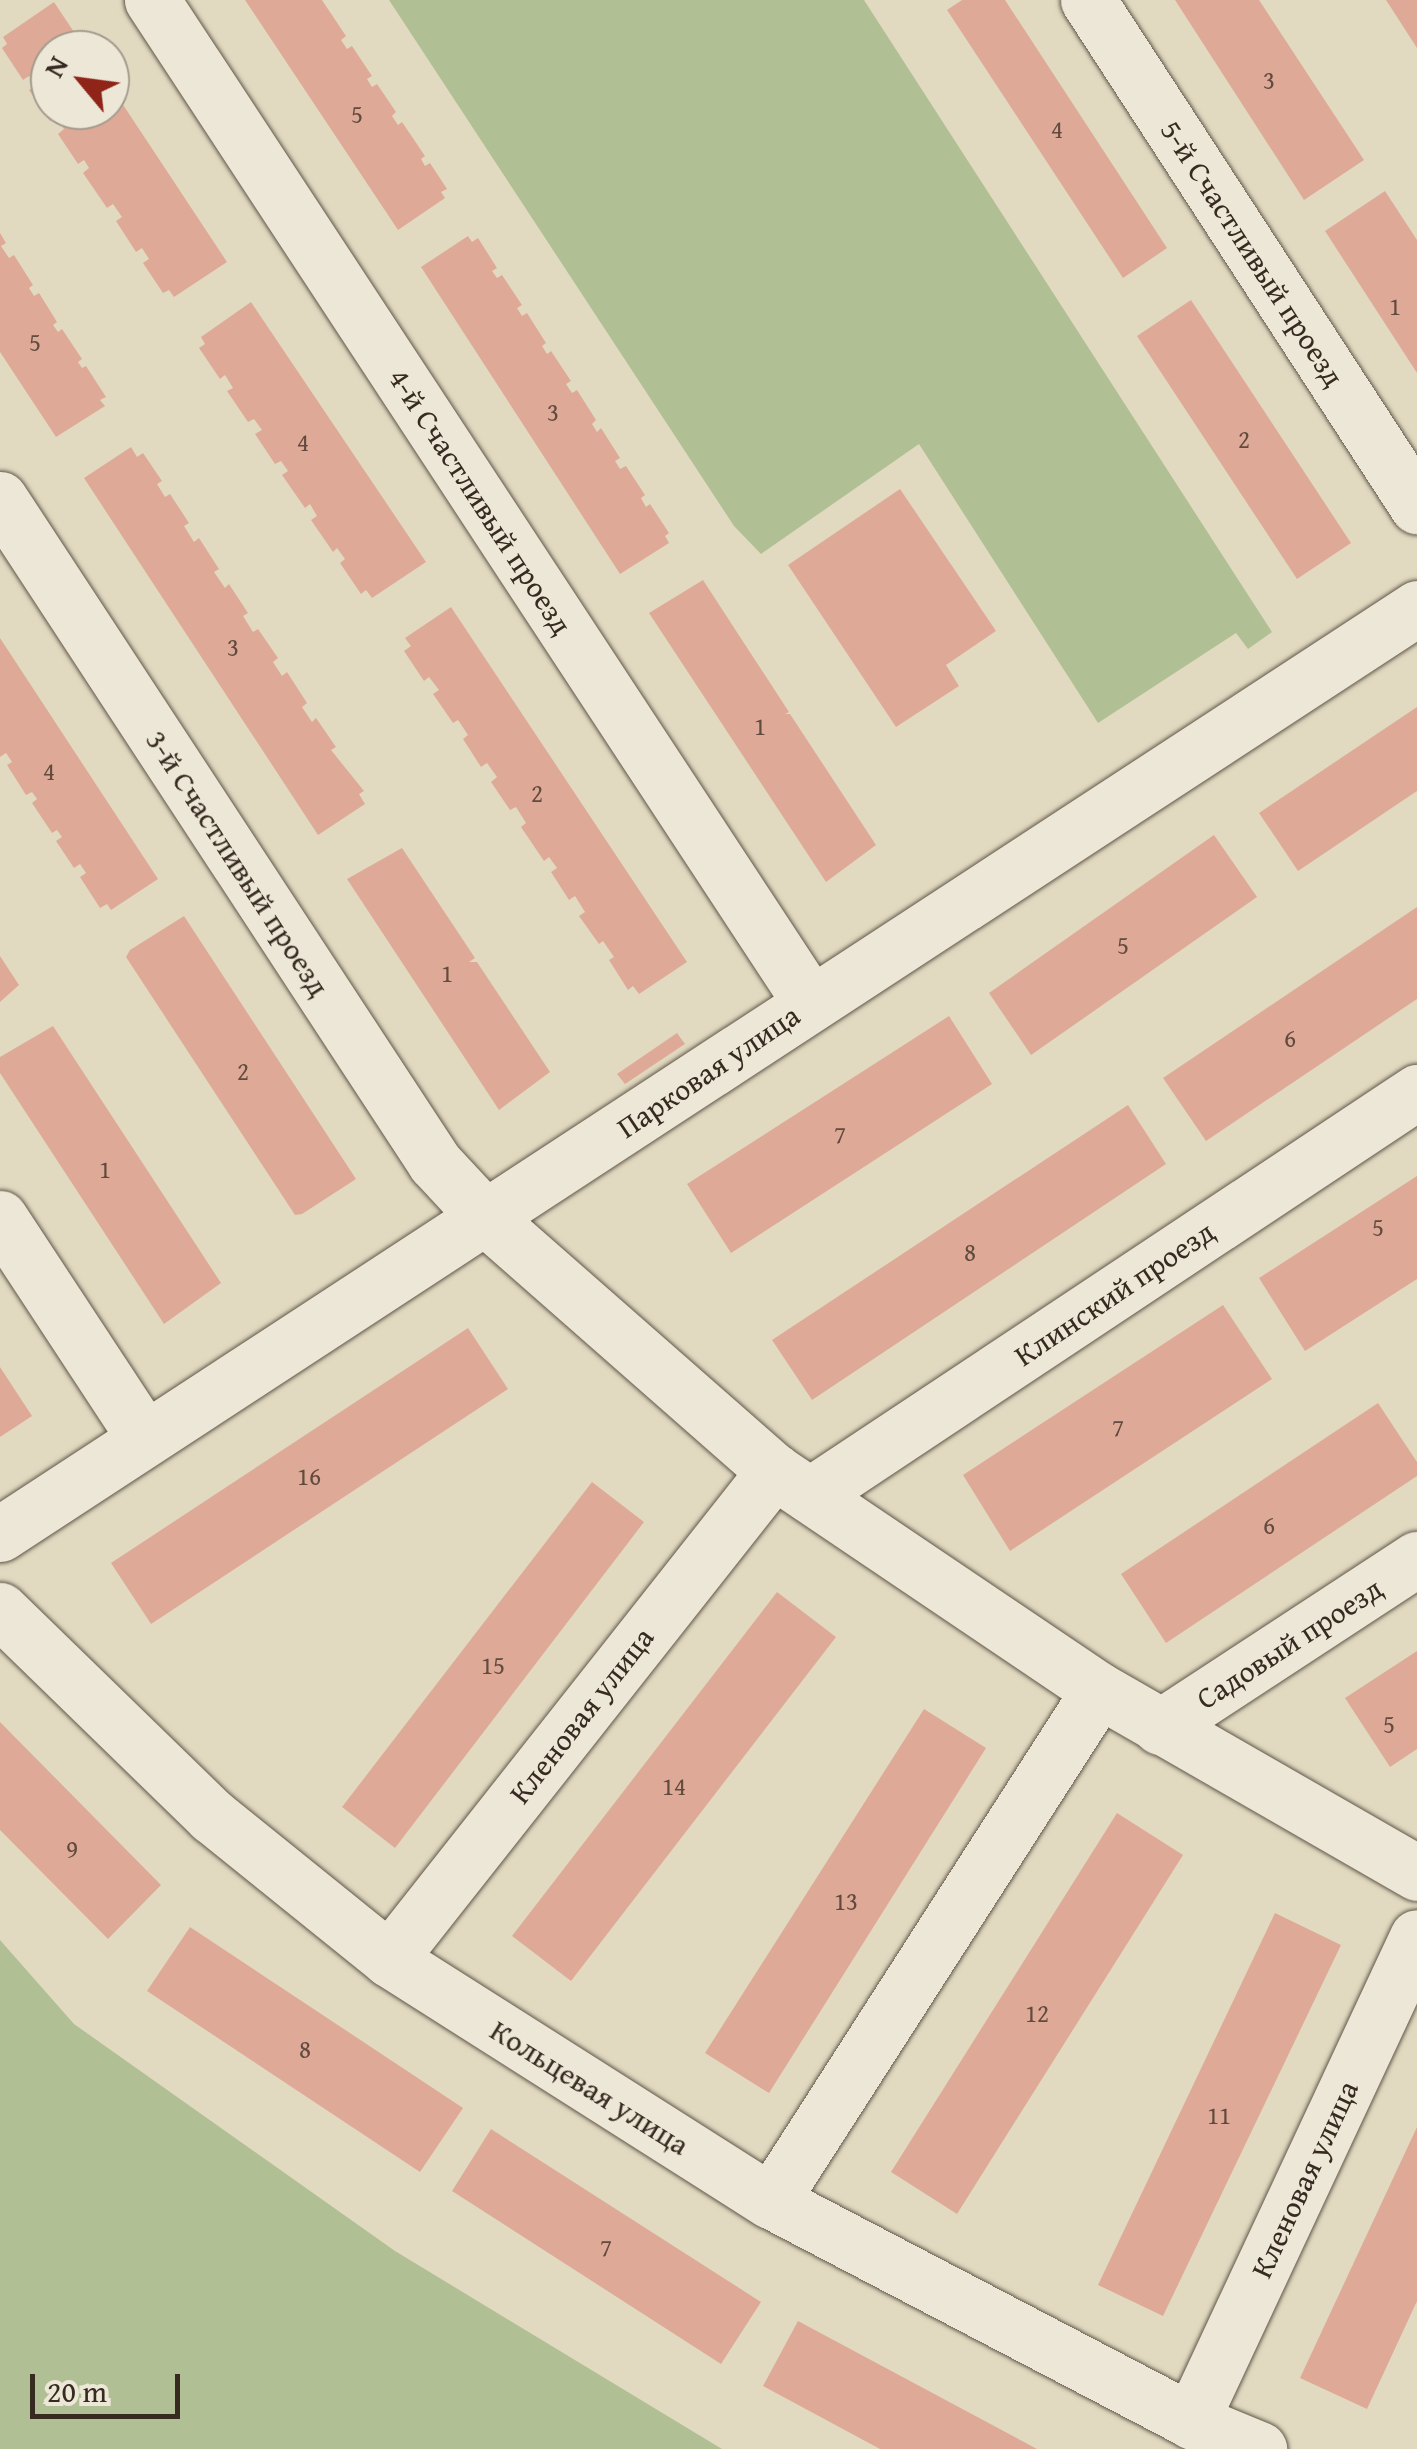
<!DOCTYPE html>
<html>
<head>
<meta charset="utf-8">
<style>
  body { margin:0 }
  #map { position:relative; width:1417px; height:2449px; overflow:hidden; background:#e1dac1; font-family:"Gentium Book Plus",serif }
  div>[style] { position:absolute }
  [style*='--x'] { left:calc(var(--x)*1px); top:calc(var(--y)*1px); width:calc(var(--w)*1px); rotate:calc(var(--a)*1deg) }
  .green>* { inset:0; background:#b1c094 }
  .building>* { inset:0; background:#deaa97 }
  .roads { filter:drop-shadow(0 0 2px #625649) drop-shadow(0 0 2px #625649) }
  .minor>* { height:55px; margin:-27.5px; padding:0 27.5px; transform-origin:27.5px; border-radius:27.5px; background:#ece7d7 }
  span { translate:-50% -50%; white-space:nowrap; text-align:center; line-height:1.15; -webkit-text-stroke:9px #ece7d7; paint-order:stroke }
  .number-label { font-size:25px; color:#614a3e }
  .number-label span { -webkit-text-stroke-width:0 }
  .street-label { font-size:30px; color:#372a21 }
  .north { position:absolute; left:30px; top:30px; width:100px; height:100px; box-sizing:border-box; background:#ece7d7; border:2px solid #a49b8e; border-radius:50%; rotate:299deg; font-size:28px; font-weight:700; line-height:40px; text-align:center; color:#372a21 }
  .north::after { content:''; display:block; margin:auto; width:35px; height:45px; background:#8f2418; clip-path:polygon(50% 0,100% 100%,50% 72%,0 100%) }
  .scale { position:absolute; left:30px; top:2374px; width:150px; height:45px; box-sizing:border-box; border:5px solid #372a21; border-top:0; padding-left:12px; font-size:30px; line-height:35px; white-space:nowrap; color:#372a21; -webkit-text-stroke:8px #ece7d7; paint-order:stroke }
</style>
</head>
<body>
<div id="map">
  <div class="green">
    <i style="clip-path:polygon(389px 0,864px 0,1272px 632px,1248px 649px,1236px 633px,1098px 723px,919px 444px,761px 554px,734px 526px)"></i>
    <i style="clip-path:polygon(0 1940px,74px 2024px,395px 2251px,722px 2449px,0 2449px)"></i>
  </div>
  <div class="building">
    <i style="clip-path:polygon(245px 0,322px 0,346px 36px,341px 40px,347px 49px,352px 46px,372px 76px,367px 79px,372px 87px,377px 84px,396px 112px,392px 116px,398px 125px,402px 122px,425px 156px,421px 159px,425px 166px,430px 163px,447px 189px,441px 192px,445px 198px,398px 230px)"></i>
    <i style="clip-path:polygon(962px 0,1005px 0,1167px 248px,1123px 278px,947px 10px)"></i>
    <i style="clip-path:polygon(1175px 0,1259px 0,1364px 160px,1304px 200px)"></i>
    <i style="clip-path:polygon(1386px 0,1417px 0,1417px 48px)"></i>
    <i style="clip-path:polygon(54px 2px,86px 50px,50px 50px,50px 110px,110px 110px,110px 85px,227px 262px,174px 297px,169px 290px,163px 293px,143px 263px,149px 259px,142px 248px,136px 252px,116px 221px,122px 217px,113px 204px,107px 208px,83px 173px,89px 168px,84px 160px,78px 164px,58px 134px,64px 129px,56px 116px,50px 121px,29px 90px,36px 86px,29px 76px,23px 80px,2px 48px,7px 44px,3px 37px)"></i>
    <i style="clip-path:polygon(1385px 191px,1417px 240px,1417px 373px,1325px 231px)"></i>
    <i style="clip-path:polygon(0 233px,6px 243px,1px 246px,9px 258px,14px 255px,33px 285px,29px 288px,34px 296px,39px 293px,57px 322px,53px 325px,58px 332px,62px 329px,82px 359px,78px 362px,82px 368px,86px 366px,106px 397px,100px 400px,105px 406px,56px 437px,0 352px)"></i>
    <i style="clip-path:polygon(468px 236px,472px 242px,478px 238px,497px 268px,492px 271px,497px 278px,502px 275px,522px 305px,517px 308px,522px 316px,527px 313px,546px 343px,542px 346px,547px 354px,551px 351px,571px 381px,566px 384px,572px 393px,577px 390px,596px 420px,592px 424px,597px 432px,601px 428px,620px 458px,615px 461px,620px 469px,626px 466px,645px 495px,641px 498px,646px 507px,650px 504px,669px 533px,665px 536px,669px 543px,620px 574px,421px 267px)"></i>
    <i style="clip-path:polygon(1191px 300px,1351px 543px,1297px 579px,1137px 336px)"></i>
    <i style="clip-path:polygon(251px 302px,426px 562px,372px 598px,366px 590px,361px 594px,340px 563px,345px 559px,337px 548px,333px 552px,311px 520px,317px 516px,310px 504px,305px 508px,282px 475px,288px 471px,281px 461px,275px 464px,255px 434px,262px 430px,254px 419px,248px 422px,227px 391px,233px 388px,225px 375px,220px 379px,199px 348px,205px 344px,201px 337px)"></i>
    <i style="clip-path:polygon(131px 447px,137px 457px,143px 453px,162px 481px,157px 484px,165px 497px,170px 494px,189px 523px,184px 526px,194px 542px,199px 538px,219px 569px,214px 572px,225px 588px,229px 584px,248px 613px,243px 616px,253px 632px,258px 629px,278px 658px,273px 662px,282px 676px,287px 672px,307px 703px,302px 707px,312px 722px,316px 718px,336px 747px,331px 750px,364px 791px,359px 794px,365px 804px,318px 835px,84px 478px)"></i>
    <i style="clip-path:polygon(900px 489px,996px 631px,946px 665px,959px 686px,896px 727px,788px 565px)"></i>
    <i style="clip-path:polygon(703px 580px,789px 712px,785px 714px,790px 714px,876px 845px,826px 882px,649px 613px)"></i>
    <i style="clip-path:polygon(451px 607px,687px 962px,639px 994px,633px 986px,628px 990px,609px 960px,614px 957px,603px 941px,599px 944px,579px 916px,585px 912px,575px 896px,569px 900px,551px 872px,557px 868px,549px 857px,544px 861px,521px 827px,526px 823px,516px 807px,510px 810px,491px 782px,497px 777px,487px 763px,481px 767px,463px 739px,468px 735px,458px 720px,453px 723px,433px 694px,439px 690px,429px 677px,424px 681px,404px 651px,411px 646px,405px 638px)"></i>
    <i style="clip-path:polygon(0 638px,158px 879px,111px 910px,107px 904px,100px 908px,80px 877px,86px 873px,80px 864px,74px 868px,56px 841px,62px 837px,57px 830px,52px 833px,32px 803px,37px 799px,32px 792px,26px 795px,7px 765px,12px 762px,6px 753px,0 757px)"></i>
    <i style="clip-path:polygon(1417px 707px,1417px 791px,1298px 871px,1259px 813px)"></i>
    <i style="clip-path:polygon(1214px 835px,1257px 897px,1031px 1055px,989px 993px)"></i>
    <i style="clip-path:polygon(402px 848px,475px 958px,469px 962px,477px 962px,550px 1072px,499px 1110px,347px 879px)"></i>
    <i style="clip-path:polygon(1417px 907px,1417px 999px,1206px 1141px,1163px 1078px)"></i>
    <i style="clip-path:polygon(184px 916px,356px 1179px,302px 1214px,295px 1215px,126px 957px,130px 950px)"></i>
    <i style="clip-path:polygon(0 956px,19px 985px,0 1002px)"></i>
    <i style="clip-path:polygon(949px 1016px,992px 1084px,731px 1253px,687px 1184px)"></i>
    <i style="clip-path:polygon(53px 1026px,221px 1283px,164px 1324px,0 1073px,0 1057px)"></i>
    <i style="clip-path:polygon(677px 1033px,685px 1044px,625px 1084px,617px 1074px)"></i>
    <i style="clip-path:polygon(1128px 1105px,1166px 1164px,812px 1400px,772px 1340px)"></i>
    <i style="clip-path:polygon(1417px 1176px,1417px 1279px,1305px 1351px,1259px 1278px)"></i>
    <i style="clip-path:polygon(1223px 1305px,1272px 1379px,1010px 1551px,963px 1475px)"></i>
    <i style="clip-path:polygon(468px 1328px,508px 1389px,151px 1624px,111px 1563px)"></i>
    <i style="clip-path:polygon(0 1367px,32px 1416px,0 1437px)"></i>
    <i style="clip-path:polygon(1378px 1403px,1417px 1462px,1417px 1476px,1166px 1643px,1121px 1574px)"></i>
    <i style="clip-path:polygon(592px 1482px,644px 1522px,395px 1848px,342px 1807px)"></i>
    <i style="clip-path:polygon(777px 1592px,836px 1637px,571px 1981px,512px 1936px)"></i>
    <i style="clip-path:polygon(1417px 1651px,1417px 1749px,1390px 1767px,1345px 1698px)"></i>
    <i style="clip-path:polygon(924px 1709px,986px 1748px,769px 2093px,705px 2053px)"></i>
    <i style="clip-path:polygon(0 1722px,161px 1885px,108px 1939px,0 1830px)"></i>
    <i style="clip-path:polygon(1117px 1813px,1183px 1855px,957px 2214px,891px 2172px)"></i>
    <i style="clip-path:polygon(1275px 1913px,1341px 1945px,1163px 2316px,1098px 2285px)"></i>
    <i style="clip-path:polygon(190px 1927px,463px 2108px,420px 2172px,147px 1991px)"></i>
    <i style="clip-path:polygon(1417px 2127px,1417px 2301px,1367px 2409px,1300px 2378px)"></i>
    <i style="clip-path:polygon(491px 2129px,761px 2302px,721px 2364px,452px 2191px)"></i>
    <i style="clip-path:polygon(798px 2321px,1037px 2449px,880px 2449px,763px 2386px)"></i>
  </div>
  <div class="roads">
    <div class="minor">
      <i style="--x:152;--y:0;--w:1199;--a:56.71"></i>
      <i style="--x:1088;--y:0;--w:604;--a:56.97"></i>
      <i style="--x:0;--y:499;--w:794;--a:56.77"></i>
      <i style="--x:435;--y:1163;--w:76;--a:47.1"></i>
      <i style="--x:487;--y:1219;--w:382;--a:41.3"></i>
      <i style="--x:774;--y:1471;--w:392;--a:34"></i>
      <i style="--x:1099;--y:1690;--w:367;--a:29.9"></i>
      <i style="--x:0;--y:1218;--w:264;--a:56.7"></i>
      <i style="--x:810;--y:1495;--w:729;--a:-33.58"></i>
      <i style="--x:0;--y:1534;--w:1693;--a:-33.16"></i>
      <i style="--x:0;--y:1610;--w:296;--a:44.2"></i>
      <i style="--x:212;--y:1816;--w:228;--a:38.9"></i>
      <i style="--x:389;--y:1959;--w:452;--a:32.4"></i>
      <i style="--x:771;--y:2201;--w:474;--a:27.6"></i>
      <i style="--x:1191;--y:2421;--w:74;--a:22.4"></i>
      <i style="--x:1160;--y:1727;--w:307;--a:-33.2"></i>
      <i style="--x:389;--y:1959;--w:622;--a:-51.73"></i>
      <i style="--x:771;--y:2201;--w:607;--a:-57.3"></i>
      <i style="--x:1191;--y:2421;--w:534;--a:-64.97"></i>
    </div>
  </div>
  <div class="number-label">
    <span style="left:1269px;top:80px">3</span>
    <span style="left:357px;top:114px">5</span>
    <span style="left:1057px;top:129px">4</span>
    <span style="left:1395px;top:306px">1</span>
    <span style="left:35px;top:342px">5</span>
    <span style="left:553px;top:412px">3</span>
    <span style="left:1244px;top:439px">2</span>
    <span style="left:303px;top:442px">4</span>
    <span style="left:233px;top:647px">3</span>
    <span style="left:760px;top:726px">1</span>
    <span style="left:49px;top:771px">4</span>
    <span style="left:537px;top:793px">2</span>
    <span style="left:1123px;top:945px">5</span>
    <span style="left:447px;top:973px">1</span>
    <span style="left:1290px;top:1038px">6</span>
    <span style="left:243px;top:1071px">2</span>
    <span style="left:840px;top:1134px">7</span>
    <span style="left:105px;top:1169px">1</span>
    <span style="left:1378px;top:1227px">5</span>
    <span style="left:970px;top:1252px">8</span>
    <span style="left:1118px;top:1427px">7</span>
    <span style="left:309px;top:1476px">16</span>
    <span style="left:1269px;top:1525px">6</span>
    <span style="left:493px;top:1665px">15</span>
    <span style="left:1389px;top:1724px">5</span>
    <span style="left:674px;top:1786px">14</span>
    <span style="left:72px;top:1849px">9</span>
    <span style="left:846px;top:1901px">13</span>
    <span style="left:1037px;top:2013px">12</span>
    <span style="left:305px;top:2049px">8</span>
    <span style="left:1219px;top:2115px">11</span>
    <span style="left:606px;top:2247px">7</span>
  </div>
  <div class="street-label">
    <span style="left:1253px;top:253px;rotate:57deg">5-й Счастливый проезд</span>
    <span style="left:481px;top:501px;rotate:57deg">4-й Счастливый проезд</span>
    <span style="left:238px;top:863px;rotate:57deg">3-й Счастливый проезд</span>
    <span style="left:708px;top:1071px;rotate:-34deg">Парковая улица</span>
    <span style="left:1114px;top:1293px;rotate:-34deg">Клинский проезд</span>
    <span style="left:1289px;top:1643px;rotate:-33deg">Садовый проезд</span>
    <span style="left:581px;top:1715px;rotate:-52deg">Кленовая улица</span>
    <span style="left:590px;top:2087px;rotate:32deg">Кольцевая улица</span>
    <span style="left:1304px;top:2179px;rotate:-65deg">Кленовая улица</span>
  </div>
  <div class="north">N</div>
  <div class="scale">20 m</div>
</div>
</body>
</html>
